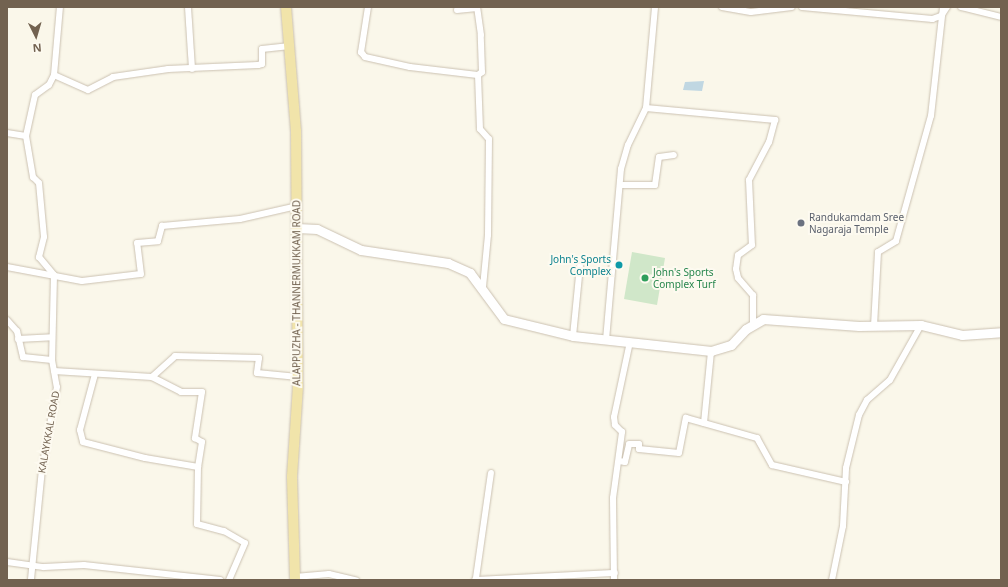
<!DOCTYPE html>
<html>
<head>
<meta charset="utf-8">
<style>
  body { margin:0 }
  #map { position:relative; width:1008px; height:587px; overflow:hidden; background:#faf7ea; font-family:"Noto Sans",sans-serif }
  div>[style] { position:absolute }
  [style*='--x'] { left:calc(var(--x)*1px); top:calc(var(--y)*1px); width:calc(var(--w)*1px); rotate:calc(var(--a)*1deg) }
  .green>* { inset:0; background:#d0e7c9 }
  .water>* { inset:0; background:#c0d7e2 }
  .roads { filter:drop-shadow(0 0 1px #cbc1b1) drop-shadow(0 0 1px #cbc1b1) }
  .street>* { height:6px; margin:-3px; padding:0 3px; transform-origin:3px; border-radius:3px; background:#fff }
  .secondary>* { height:9px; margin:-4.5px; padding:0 4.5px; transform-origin:4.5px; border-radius:4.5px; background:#fff }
  .primary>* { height:10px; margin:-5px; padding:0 5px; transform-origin:5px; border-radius:5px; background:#f1e4aa }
  .dots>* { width:11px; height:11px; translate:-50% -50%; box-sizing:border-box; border:2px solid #fdfaf0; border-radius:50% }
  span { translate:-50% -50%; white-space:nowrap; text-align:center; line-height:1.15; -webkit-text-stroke:4px #fdfaf0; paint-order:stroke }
  .worship-label { font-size:10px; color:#5b616d }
  .left { translate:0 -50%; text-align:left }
  .culture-label { font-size:10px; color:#0d838f }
  .right { translate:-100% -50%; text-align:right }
  .leisure-label { font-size:10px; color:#27864d }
  .street-label { font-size:10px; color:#726250 }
  .frame { position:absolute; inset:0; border:8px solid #726250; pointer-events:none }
  .north { position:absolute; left:16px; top:16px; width:40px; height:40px; -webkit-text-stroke:3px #fdfaf0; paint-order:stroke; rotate:175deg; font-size:11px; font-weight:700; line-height:16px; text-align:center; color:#726250 }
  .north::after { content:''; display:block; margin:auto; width:14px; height:18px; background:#726250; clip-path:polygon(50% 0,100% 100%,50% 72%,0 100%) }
</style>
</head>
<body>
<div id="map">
  <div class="green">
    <i style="clip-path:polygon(632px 252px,665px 258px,657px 305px,624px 299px)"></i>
  </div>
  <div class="water">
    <i style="clip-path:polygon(704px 81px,702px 91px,683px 90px,685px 82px)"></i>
  </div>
  <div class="roads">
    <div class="street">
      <i style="--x:188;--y:7;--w:62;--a:86.3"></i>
      <i style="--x:368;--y:7;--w:46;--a:98.8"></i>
      <i style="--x:361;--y:52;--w:6;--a:51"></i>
      <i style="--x:365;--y:57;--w:46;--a:12.5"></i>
      <i style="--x:410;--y:67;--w:68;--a:6.7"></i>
      <i style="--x:478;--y:75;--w:5;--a:-37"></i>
      <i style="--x:482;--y:72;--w:37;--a:-92"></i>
      <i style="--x:481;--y:35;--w:28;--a:-98"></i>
      <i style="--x:722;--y:7;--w:29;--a:10"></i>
      <i style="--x:751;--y:12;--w:41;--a:-7"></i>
      <i style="--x:802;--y:7;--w:131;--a:5.3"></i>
      <i style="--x:932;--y:19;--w:9;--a:-18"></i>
      <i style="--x:941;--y:16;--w:11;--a:-56"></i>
      <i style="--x:961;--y:7;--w:41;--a:14"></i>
      <i style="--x:457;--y:10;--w:20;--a:-6"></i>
      <i style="--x:54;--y:75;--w:37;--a:24"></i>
      <i style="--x:88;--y:90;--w:28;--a:-27"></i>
      <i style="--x:113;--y:77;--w:56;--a:-8.3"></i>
      <i style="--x:168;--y:69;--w:90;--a:-2.5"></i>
      <i style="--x:258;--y:65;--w:4;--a:-14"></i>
      <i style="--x:262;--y:64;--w:15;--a:-90"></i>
      <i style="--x:262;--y:49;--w:28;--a:-6"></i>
      <i style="--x:478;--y:75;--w:54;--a:87.9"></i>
      <i style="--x:480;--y:129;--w:13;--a:48"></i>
      <i style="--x:489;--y:139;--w:96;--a:90.6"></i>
      <i style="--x:488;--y:235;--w:52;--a:95.5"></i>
      <i style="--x:646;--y:108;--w:130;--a:5.3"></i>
      <i style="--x:775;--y:120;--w:23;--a:105"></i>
      <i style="--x:769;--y:142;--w:43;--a:117.8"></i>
      <i style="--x:749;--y:180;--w:65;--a:87.4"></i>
      <i style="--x:752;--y:245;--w:17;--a:144"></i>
      <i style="--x:738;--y:255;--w:14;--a:98"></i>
      <i style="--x:736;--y:269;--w:9;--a:77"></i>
      <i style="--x:738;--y:278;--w:23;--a:49"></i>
      <i style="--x:753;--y:295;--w:28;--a:90"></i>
      <i style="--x:7;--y:133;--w:19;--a:9"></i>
      <i style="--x:26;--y:136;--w:42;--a:-77.6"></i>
      <i style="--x:35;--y:95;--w:17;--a:-36"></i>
      <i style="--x:49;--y:85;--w:11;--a:-63"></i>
      <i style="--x:54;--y:75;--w:68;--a:-85"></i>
      <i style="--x:26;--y:136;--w:42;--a:80.3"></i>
      <i style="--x:33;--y:177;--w:8;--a:45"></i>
      <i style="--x:39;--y:183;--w:54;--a:84.7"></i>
      <i style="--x:44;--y:237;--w:21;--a:104"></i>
      <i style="--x:39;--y:257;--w:23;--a:50"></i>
      <i style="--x:54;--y:275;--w:85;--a:91.3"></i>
      <i style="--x:52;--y:360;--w:27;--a:80"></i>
      <i style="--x:57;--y:387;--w:83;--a:100.4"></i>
      <i style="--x:42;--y:469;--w:112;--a:95.7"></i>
      <i style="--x:621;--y:185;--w:34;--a:0"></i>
      <i style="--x:655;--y:185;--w:28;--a:-82"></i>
      <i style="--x:659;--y:157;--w:15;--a:-8"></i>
      <i style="--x:7;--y:267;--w:76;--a:10.6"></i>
      <i style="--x:82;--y:281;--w:59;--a:-6.8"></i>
      <i style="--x:141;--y:274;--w:31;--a:-97"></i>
      <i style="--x:137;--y:243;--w:21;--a:-5"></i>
      <i style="--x:158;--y:241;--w:16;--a:-75"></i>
      <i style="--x:162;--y:226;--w:78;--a:-5.1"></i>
      <i style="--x:240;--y:219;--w:58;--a:-12.8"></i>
      <i style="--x:7;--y:320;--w:15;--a:48"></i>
      <i style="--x:17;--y:331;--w:27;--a:77"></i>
      <i style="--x:23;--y:357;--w:29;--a:6"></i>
      <i style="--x:874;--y:326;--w:74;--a:-86.9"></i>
      <i style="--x:878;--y:252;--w:21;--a:-31"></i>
      <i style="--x:896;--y:241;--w:130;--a:-74.4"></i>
      <i style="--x:931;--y:116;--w:110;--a:-83.7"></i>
      <i style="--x:573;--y:336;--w:70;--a:-84.3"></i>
      <i style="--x:18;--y:339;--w:34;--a:-3"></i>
      <i style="--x:606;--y:340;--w:172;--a:-85"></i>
      <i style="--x:621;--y:169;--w:25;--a:-74"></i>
      <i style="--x:628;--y:145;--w:41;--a:-64.1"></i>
      <i style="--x:646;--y:108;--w:101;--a:-84.9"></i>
      <i style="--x:54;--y:371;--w:98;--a:3.5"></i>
      <i style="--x:152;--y:377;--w:33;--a:27"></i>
      <i style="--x:181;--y:392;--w:21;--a:0"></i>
      <i style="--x:202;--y:392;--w:47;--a:98.7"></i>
      <i style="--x:195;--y:438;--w:8;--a:30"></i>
      <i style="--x:202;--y:442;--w:25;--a:99"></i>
      <i style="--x:95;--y:374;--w:58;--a:105"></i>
      <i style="--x:80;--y:430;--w:12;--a:76"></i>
      <i style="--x:83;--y:442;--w:64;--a:14.5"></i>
      <i style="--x:145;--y:458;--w:54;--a:9.6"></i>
      <i style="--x:198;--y:467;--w:57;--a:91"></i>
      <i style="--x:197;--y:524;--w:28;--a:15"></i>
      <i style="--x:224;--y:531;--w:24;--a:30"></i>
      <i style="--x:245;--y:543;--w:40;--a:113.4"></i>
      <i style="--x:152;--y:377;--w:31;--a:-42"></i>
      <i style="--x:175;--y:356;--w:84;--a:1.4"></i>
      <i style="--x:259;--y:358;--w:15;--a:98"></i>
      <i style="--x:257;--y:373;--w:41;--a:5.6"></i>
      <i style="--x:704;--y:423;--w:72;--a:-84.4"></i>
      <i style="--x:619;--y:461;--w:6;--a:9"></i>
      <i style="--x:625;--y:462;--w:18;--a:-77"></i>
      <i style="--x:629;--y:444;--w:10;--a:0"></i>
      <i style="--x:639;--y:444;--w:5;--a:90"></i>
      <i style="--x:639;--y:449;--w:40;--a:5.7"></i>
      <i style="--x:679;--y:453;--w:36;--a:-79"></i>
      <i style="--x:686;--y:418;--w:74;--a:15.7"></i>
      <i style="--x:757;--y:438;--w:31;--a:61"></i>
      <i style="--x:772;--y:465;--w:76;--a:12.9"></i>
      <i style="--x:7;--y:562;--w:37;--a:8"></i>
      <i style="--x:44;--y:567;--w:40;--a:-2.9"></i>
      <i style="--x:84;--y:565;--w:137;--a:6.3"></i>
      <i style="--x:295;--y:577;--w:34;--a:-5"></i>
      <i style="--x:329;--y:574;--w:28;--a:13"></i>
      <i style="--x:476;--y:578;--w:106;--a:-81.9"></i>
      <i style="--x:475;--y:580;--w:140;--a:-2.9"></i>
      <i style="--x:614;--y:580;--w:82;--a:-90.7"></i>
      <i style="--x:613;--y:498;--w:67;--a:-82.2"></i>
      <i style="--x:622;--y:432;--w:10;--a:-135"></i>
      <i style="--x:615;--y:425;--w:8;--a:-97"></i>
      <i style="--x:614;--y:417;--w:77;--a:-78"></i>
      <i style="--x:832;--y:580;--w:55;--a:-78.5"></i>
      <i style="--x:843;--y:526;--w:58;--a:-87"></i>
      <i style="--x:846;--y:468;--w:55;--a:-76.2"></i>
      <i style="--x:859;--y:415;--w:17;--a:-62"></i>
      <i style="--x:867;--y:400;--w:30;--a:-41"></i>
      <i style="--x:890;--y:380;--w:63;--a:-60.6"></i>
    </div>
    <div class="secondary">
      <i style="--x:297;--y:228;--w:20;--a:3"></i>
      <i style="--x:317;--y:229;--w:49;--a:25.5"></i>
      <i style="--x:361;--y:250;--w:88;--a:8.5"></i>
      <i style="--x:448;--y:263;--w:24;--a:24"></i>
      <i style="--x:470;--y:273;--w:57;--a:53.5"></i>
      <i style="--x:504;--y:319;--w:71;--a:13.8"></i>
      <i style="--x:573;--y:336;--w:139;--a:6.2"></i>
      <i style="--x:711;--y:351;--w:21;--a:-17"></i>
      <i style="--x:731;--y:345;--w:22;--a:-47"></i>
      <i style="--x:746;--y:329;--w:20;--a:-30"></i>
      <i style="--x:763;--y:319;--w:96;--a:4.2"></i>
      <i style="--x:859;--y:326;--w:62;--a:-0.9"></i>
      <i style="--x:921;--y:325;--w:42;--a:13.7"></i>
      <i style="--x:962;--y:335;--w:39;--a:-4"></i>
    </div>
    <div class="primary">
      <i style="--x:286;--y:7;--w:124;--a:85.4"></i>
      <i style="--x:296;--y:131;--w:255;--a:89.6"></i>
      <i style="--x:298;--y:386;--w:91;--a:93.8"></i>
      <i style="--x:292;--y:477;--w:103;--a:88.3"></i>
    </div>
  </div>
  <div class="dots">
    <i style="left:801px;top:223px;background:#6b7280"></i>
    <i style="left:619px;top:265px;background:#0f9aa8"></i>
    <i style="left:645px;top:278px;background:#2e9e5b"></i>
  </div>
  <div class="worship-label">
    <span class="left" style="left:809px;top:223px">Randukamdam Sree<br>Nagaraja Temple</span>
  </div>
  <div class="culture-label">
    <span class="right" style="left:611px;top:265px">John's Sports<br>Complex</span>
  </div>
  <div class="leisure-label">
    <span class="left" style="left:653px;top:278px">John's Sports<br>Complex Turf</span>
  </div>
  <div class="street-label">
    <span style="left:297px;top:293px;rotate:-90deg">ALAPPUZHA - THANNERMUKKAM ROAD</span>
    <span style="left:49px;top:432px;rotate:-80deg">KALAYKKAL ROAD</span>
  </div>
  <div class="frame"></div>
  <div class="north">N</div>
</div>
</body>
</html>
